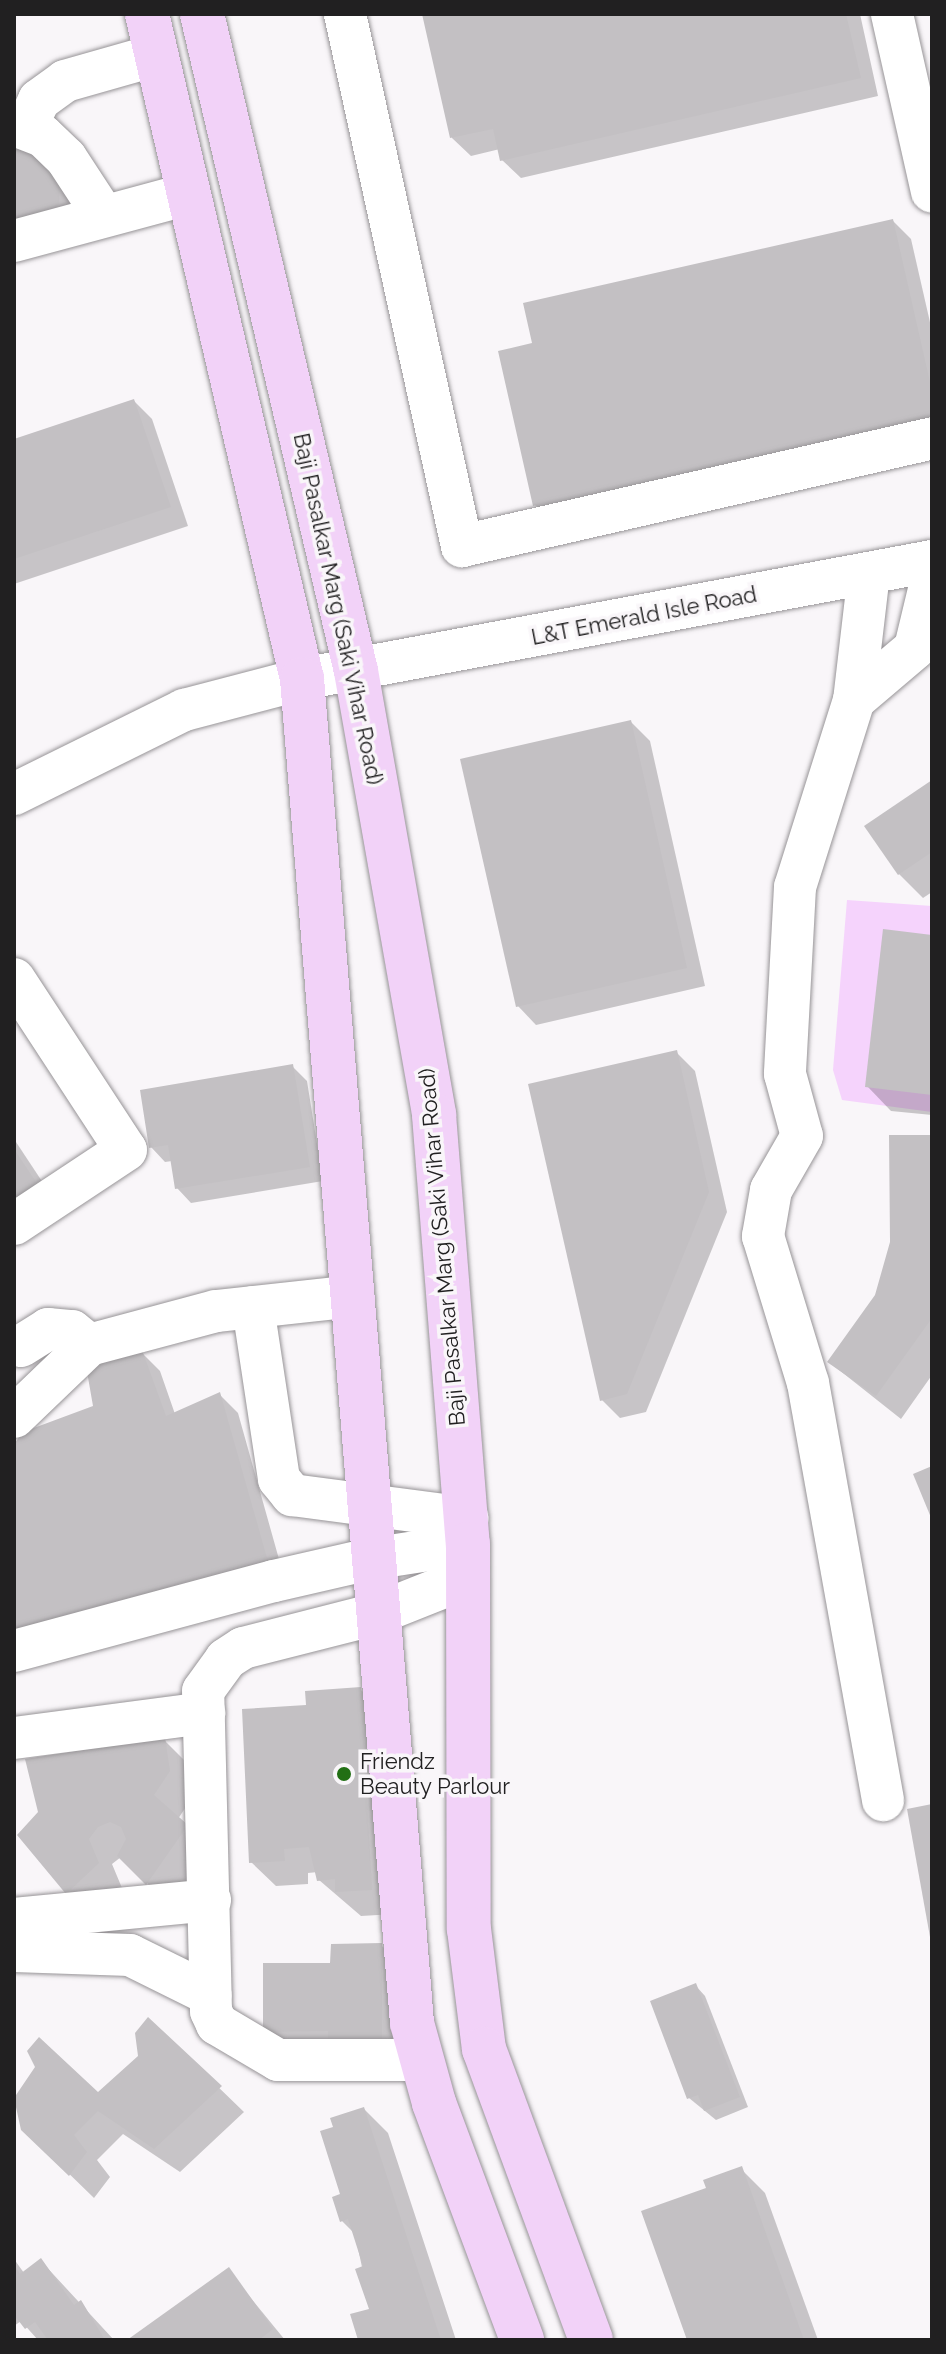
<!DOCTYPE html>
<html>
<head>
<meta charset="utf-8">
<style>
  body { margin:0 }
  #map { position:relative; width:946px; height:2354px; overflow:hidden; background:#f9f6f9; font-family:Raleway,sans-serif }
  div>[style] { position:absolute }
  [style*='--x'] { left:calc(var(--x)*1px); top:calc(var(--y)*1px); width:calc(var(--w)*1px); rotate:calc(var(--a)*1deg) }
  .green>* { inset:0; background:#f5d3fc }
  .shadow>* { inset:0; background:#0003 }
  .building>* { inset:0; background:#c3c0c3 }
  .roads { filter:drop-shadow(0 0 2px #979497) drop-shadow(0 0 2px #979497) }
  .minor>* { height:42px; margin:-21px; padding:0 21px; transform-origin:21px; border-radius:21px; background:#fff }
  .major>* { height:44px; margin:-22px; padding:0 22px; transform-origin:22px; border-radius:22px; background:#f2d2f8 }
  .dots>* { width:22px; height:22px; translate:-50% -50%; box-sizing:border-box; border:4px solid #f9f6f9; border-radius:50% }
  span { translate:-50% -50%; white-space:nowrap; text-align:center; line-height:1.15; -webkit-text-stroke:7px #f9f6f9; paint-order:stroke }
  .street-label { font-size:22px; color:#212021 }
  .poi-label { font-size:22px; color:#212021 }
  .left { translate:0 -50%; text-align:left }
  .frame { position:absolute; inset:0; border:16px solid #212021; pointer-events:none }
</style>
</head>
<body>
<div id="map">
  <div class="green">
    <i style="clip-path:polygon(847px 900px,932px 906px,932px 1112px,842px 1100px,833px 1070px)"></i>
  </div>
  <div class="shadow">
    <i style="clip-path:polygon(424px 14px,860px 14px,878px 96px,521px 178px,502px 160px,500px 149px,471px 156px,452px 138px)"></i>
    <i style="clip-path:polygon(14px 142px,62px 170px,76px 224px,14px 238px)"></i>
    <i style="clip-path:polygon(893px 221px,911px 239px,932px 331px,932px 437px,553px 523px,535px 505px,534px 344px)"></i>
    <i style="clip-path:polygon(134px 401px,152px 419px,188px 526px,14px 584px,14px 441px)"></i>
    <i style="clip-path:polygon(631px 722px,650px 741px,705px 986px,536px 1025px,518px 1006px)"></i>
    <i style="clip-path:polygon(932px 782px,932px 892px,923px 898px,899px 874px)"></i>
    <i style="clip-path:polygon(932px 937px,932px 1115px,891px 1111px,867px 1086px)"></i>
    <i style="clip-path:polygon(677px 1053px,695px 1071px,727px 1212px,646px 1412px,620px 1418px,602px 1400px)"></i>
    <i style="clip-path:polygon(292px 1066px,307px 1081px,323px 1181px,191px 1203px,177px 1188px,172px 1161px,165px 1162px,151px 1147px)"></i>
    <i style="clip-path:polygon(932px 1137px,932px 1375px,901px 1419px,829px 1362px,877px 1296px)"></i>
    <i style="clip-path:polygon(14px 1139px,61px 1210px,14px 1240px)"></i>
    <i style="clip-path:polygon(141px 1352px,160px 1371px,175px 1414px,219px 1394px,238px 1413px,284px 1577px,14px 1655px,14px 1447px,95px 1408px)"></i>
    <i style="clip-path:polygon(360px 1689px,385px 1714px,395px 1914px,361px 1916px,319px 1880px,318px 1872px,308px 1873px,308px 1884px,276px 1886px,251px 1862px,308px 1707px)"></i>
    <i style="clip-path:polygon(164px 1740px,188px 1764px,193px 1796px,178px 1819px,211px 1851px,171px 1907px,121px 1857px,112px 1864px,122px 1888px,91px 1916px,67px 1892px,41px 1813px)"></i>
    <i style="clip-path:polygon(381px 1945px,405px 1969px,405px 2077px,289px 2055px,265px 2031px,332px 1965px)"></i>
    <i style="clip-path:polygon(696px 1986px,705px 1996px,748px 2107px,716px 2120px,689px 2098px)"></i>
    <i style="clip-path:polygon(149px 2020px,244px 2112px,180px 2172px,123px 2134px,97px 2160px,110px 2177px,94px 2198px,23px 2129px,97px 2094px,140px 2057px)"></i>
    <i style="clip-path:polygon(364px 2109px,388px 2133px,456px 2340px,360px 2340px,371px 2310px,355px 2234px,342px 2221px,335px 2129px)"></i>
    <i style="clip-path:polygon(741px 2169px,765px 2193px,818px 2340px,689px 2340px,708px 2189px)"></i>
    <i style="clip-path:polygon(14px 2259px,24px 2273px,41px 2261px,114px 2340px,38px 2340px,21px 2321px,14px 2326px)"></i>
    <i style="clip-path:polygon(228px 2270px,285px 2340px,131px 2340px)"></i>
  </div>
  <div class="building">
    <i style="clip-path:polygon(422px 14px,846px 14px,861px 78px,500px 161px,493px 129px,450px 138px)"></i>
    <i style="clip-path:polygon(14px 140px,60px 171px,59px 204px,47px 227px,22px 232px,14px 216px)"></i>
    <i style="clip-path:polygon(893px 219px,932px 391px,932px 415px,533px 506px,498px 351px,532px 343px,523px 303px)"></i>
    <i style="clip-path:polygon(134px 399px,171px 507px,14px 559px,14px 439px)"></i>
    <i style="clip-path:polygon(631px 720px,687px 968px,516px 1007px,460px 759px)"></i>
    <i style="clip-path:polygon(932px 780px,932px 852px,898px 875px,864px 826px)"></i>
    <i style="clip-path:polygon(883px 929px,932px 935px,932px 1095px,865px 1087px)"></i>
    <i style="clip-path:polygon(677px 1050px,709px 1192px,627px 1394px,600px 1401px,528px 1084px)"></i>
    <i style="clip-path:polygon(293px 1064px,310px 1167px,175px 1189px,168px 1145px,149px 1148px,140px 1090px)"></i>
    <i style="clip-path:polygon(889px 1135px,932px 1135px,932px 1318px,876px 1396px,827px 1362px,875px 1295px,890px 1242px)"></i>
    <i style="clip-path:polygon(14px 1149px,38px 1185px,14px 1201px)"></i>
    <i style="clip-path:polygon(142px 1350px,166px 1416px,220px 1392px,267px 1558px,14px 1632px,14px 1444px,23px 1432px,93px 1406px,86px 1366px)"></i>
    <i style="clip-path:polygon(932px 1466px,932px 1520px,913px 1474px)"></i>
    <i style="clip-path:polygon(361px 1687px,372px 1890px,335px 1892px,335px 1879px,317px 1881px,309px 1847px,284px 1849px,285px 1861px,249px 1863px,242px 1709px,306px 1705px,305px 1691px)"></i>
    <i style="clip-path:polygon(165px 1737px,170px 1771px,154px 1795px,188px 1825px,146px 1885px,117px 1856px,126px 1839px,121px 1827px,110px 1822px,98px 1827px,89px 1839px,99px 1863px,66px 1894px,17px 1835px,38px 1812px,25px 1759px)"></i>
    <i style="clip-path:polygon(932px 1804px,932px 1937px,930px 1937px,907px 1809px)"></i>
    <i style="clip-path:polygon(382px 1943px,382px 2054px,328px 2054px,328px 2031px,263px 2032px,263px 1963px,330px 1963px,331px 1944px)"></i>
    <i style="clip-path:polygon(696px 1983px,740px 2097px,704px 2111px,698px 2095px,687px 2099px,650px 2001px)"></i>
    <i style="clip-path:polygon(148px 2017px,222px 2086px,154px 2149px,98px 2111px,74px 2135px,87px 2152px,69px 2176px,21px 2130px,14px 2098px,35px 2067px,27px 2051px,39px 2037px,98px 2092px,138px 2056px,135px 2033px)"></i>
    <i style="clip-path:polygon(364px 2107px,441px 2340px,358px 2340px,350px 2314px,369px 2309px,355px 2269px,363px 2266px,348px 2219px,340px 2222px,332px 2197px,340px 2194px,320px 2131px,333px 2127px,330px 2118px)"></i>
    <i style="clip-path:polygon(742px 2166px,804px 2340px,687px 2340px,641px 2211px,706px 2188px,703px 2180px)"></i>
    <i style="clip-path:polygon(41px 2258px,74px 2305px,81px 2300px,105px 2340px,48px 2340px,35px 2322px,25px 2329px,14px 2315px,14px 2265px,20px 2274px)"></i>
    <i style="clip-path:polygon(229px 2267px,273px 2329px,259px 2340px,127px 2340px)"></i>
  </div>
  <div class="roads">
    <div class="minor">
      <i style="--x:345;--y:14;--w:545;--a:77.6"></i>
      <i style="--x:462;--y:546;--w:482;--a:-12.9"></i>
      <i style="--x:892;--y:14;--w:182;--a:77.3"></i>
      <i style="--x:14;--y:125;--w:31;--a:21"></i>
      <i style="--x:43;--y:136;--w:32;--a:44"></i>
      <i style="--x:66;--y:158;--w:69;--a:56.8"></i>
      <i style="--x:26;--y:128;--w:31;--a:-65"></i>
      <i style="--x:39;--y:100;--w:32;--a:-36"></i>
      <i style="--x:65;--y:81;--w:95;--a:-15.9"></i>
      <i style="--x:14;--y:241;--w:177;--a:-15.1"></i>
      <i style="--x:869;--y:573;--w:128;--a:96.7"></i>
      <i style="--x:854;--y:700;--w:196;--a:107.5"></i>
      <i style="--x:795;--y:887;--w:187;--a:93.1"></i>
      <i style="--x:785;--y:1074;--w:64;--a:74.7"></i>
      <i style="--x:802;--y:1136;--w:62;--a:119.9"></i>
      <i style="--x:771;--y:1190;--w:47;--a:99.9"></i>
      <i style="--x:763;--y:1236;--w:154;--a:73"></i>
      <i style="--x:808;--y:1383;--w:424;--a:79.8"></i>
      <i style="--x:854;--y:700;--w:80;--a:-40.4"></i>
      <i style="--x:915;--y:648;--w:73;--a:-76.5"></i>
      <i style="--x:14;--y:794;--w:190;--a:-26.3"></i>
      <i style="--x:184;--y:710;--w:122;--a:-14.7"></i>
      <i style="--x:302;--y:679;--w:641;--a:-10.61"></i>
      <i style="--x:14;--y:979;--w:204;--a:56.8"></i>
      <i style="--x:126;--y:1150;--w:134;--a:146.5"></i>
      <i style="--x:253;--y:1307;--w:174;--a:81.4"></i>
      <i style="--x:279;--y:1479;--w:21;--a:51"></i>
      <i style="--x:292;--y:1495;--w:177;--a:7.5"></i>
      <i style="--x:21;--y:1346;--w:32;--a:-32"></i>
      <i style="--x:48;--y:1329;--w:24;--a:5"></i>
      <i style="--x:72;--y:1331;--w:22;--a:39"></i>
      <i style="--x:14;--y:1417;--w:104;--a:-43.8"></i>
      <i style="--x:89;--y:1345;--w:131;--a:-15"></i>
      <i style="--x:216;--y:1311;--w:138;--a:-6.2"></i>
      <i style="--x:14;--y:1651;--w:269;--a:-15.1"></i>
      <i style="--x:274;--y:1581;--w:98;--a:-12.9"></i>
      <i style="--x:370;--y:1559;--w:99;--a:-8.7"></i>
      <i style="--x:14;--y:1738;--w:192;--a:-7.5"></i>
      <i style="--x:14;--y:1919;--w:197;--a:-5.5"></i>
      <i style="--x:14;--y:1951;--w:116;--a:2"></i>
      <i style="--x:130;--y:1955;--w:90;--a:26.3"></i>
      <i style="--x:420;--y:2060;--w:142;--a:180"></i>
      <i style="--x:278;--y:2060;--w:71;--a:-149.5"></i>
      <i style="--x:217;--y:2024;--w:14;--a:-115"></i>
      <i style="--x:211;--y:2011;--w:320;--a:-91.4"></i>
      <i style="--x:203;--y:1691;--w:39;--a:-54"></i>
      <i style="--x:226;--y:1659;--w:20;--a:-33"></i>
      <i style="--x:243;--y:1648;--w:137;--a:-14.3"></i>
      <i style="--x:376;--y:1614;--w:100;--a:-21.7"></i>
    </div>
    <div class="major">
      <i style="--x:147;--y:14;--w:683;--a:76.88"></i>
      <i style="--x:302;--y:679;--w:1348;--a:85.32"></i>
      <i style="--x:412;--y:2023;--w:83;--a:74.6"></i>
      <i style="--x:434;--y:2103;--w:253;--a:69.6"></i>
      <i style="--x:202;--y:14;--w:675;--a:76.81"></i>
      <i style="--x:356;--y:671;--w:451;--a:80"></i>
      <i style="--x:434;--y:1115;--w:430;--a:85.5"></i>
      <i style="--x:468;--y:1544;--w:385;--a:89.9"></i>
      <i style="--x:469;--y:1929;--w:121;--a:82.9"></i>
      <i style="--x:484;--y:2049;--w:310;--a:69.8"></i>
    </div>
  </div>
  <div class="dots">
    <i style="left:344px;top:1774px;background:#226f14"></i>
  </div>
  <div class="street-label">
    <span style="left:338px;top:609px;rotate:78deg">Baji Pasalkar Marg (Saki Vihar Road)</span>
    <span style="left:644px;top:616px;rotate:-11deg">L&amp;T Emerald Isle Road</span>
    <span style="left:442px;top:1247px;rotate:-95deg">Baji Pasalkar Marg (Saki Vihar Road)</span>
  </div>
  <div class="poi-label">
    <span class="left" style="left:360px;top:1774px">Friendz<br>Beauty Parlour</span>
  </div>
  <div class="frame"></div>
</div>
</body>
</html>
